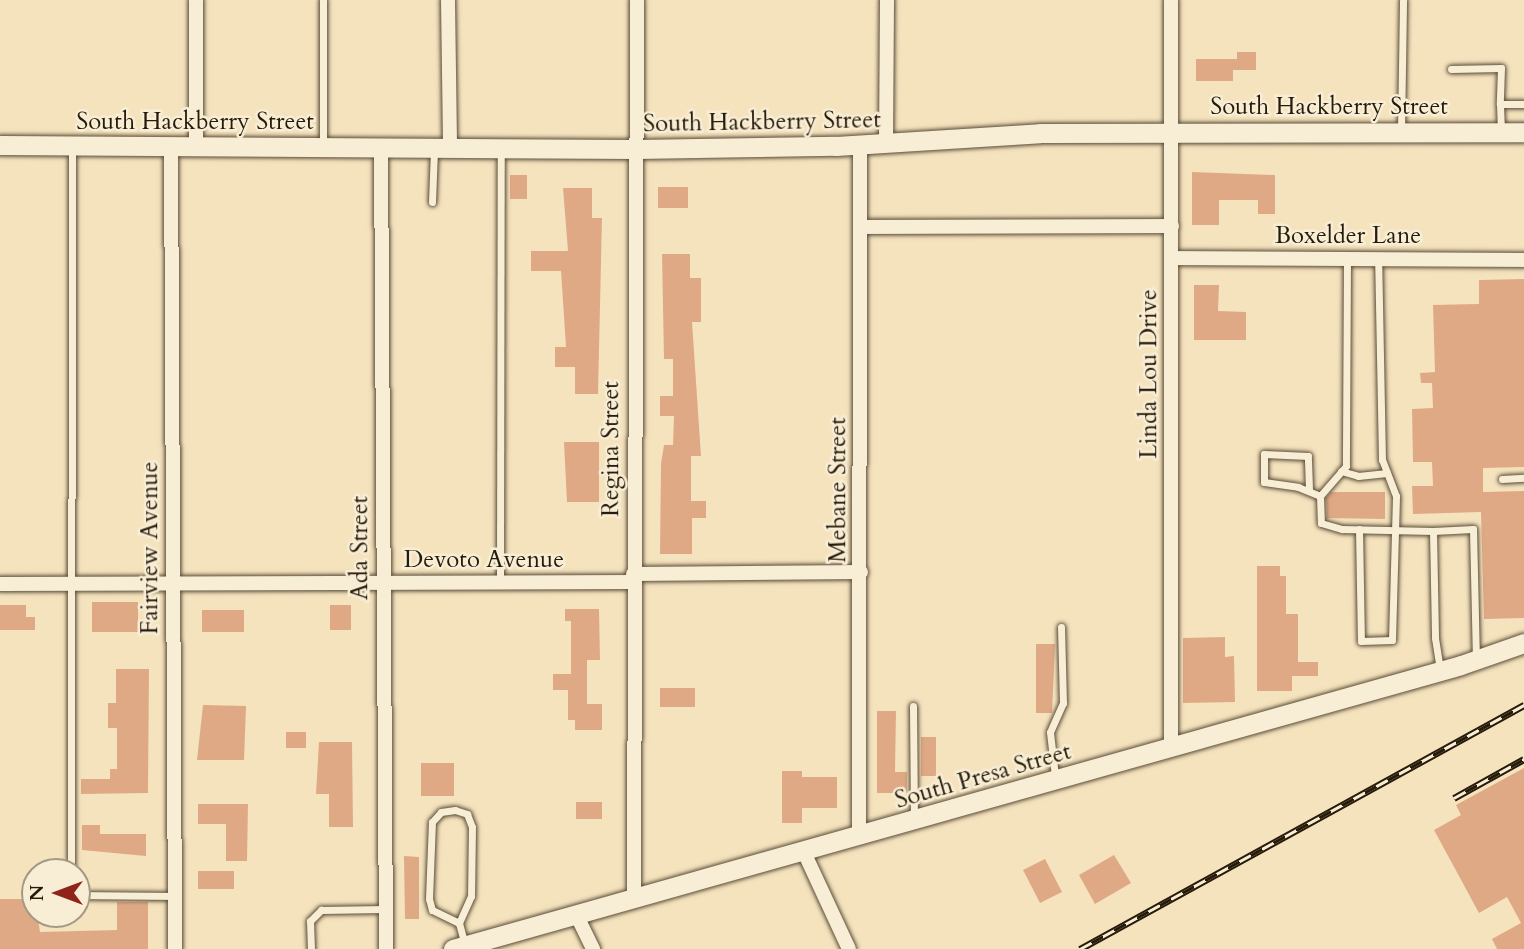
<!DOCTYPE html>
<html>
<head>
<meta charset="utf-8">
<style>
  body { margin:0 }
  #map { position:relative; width:1524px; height:949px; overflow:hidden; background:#f5e3be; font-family:Cardo,serif }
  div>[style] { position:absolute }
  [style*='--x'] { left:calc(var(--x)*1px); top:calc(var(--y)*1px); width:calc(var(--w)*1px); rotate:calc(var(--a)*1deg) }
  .building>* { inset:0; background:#e0a985 }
  .roads { filter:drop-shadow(0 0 2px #5a4c37) drop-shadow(0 0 2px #5a4c37) }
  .lane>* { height:7px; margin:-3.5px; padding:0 3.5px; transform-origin:3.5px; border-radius:3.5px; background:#f8edd5 }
  .street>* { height:14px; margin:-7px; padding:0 7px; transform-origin:7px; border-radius:7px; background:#f8edd5 }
  .secondary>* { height:19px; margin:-9.5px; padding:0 9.5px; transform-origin:9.5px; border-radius:9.5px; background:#f8edd5 }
  .rail>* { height:7px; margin-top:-3.5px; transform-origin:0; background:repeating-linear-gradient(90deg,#f8edd5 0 13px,#261a0a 0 26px); box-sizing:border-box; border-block:2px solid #261a0a }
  span { translate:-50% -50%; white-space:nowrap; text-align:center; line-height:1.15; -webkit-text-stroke:5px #f8edd5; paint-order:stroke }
  .street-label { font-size:24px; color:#261a0a }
  .north { position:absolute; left:21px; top:858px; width:70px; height:70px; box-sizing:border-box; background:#f8edd5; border:2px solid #a49984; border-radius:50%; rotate:270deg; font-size:19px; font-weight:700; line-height:28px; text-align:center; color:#261a0a }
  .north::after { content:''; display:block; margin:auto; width:24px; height:32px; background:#8f2418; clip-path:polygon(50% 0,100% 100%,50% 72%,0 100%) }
</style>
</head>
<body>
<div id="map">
  <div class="building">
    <i style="clip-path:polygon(1237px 52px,1256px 52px,1256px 70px,1233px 70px,1233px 81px,1196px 81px,1196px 59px,1237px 59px)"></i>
    <i style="clip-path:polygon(1192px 172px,1275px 175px,1275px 214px,1258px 214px,1258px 200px,1219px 200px,1219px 225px,1192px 225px)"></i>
    <i style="clip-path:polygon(510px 175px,527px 175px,527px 199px,510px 199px)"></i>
    <i style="clip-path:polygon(658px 187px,688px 187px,688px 208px,658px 208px)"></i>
    <i style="clip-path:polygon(563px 188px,592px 188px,592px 218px,602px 218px,598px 394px,575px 394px,575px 367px,555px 367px,555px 347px,566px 347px,561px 271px,531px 271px,531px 251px,568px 251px)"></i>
    <i style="clip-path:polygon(662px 254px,690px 254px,690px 278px,701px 278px,701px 322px,692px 322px,701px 456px,691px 456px,691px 501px,706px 501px,706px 518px,692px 518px,692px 554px,660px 554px,661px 464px,664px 445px,673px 445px,674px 416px,660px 416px,660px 396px,673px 396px,673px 359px,664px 359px)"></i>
    <i style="clip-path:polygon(1524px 279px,1524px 467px,1483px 468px,1483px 492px,1524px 491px,1524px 618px,1484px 619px,1481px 512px,1413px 514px,1412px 486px,1433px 486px,1432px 462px,1413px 462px,1412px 409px,1433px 408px,1432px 383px,1421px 383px,1420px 373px,1435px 372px,1433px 305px,1479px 304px,1479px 280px)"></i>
    <i style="clip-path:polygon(1194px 285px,1219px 285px,1218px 311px,1246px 312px,1246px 340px,1194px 340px)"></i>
    <i style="clip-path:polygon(564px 442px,599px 442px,599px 502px,567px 502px)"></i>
    <i style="clip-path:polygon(1331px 492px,1385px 492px,1385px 519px,1327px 518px,1326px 498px)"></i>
    <i style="clip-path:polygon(1257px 566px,1280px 566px,1280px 576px,1286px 576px,1286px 614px,1298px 614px,1298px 662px,1318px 662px,1318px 676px,1292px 676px,1292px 691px,1257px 691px)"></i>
    <i style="clip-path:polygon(92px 602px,138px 602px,138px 632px,92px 632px)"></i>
    <i style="clip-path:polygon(0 605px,26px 605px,26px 617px,35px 617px,35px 630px,0 630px)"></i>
    <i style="clip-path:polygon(330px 605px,351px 605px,351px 630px,330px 630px)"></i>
    <i style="clip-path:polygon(565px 609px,599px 609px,600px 660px,587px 660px,587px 704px,602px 704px,602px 730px,575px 730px,575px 720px,568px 720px,568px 690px,553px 690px,553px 674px,571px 674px,571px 621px,565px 621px)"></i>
    <i style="clip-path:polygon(202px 610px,244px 610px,244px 632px,202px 632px)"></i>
    <i style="clip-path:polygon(1225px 637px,1225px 657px,1234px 656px,1235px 702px,1183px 703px,1183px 638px)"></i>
    <i style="clip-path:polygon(1036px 644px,1055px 644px,1052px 713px,1036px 713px)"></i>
    <i style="clip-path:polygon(116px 669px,149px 669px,148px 793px,81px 794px,81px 779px,110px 779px,110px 769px,117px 769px,117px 728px,108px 728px,108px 703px,116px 703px)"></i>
    <i style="clip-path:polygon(660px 688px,695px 688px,695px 707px,660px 707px)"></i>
    <i style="clip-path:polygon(203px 705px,246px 706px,244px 760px,197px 760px)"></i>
    <i style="clip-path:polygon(877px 711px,896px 711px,895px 772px,907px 772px,907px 793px,877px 793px)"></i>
    <i style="clip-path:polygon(286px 732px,306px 732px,306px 748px,286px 748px)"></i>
    <i style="clip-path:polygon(921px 737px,936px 737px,936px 776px,921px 776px)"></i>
    <i style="clip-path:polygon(319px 742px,352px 742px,353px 827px,329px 827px,329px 794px,316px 794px)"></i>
    <i style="clip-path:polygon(421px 763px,454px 763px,454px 796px,421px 796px)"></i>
    <i style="clip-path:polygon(1524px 768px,1524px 949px,1497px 949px,1492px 939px,1521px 923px,1507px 897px,1479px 913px,1434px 830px,1461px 815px,1456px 805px)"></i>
    <i style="clip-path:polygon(782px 771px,802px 771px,802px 777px,837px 777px,837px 808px,802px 808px,802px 823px,782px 823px)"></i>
    <i style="clip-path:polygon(576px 802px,602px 802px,602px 819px,576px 819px)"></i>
    <i style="clip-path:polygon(198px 804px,248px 804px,247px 861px,226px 861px,226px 824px,198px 824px)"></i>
    <i style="clip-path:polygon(82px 825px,100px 825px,100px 834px,146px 834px,146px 856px,82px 850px)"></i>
    <i style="clip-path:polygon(1114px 855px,1131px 883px,1095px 904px,1079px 875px)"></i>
    <i style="clip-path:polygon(404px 856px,419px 857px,419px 919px,405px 919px)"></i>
    <i style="clip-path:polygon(1045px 859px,1062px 892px,1040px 903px,1023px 870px)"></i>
    <i style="clip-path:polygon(198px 871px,234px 871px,234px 889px,198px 889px)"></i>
    <i style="clip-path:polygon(0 899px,35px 899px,40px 932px,117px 930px,117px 902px,148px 902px,148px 949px,0 949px)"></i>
  </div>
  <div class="roads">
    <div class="lane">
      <i style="--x:323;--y:0;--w:146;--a:90"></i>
      <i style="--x:1451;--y:69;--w:50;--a:-1.1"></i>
      <i style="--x:1501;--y:68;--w:36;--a:92"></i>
      <i style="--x:1401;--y:131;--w:131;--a:-89.1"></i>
      <i style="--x:1501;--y:132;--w:28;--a:-92"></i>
      <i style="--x:1500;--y:104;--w:24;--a:0"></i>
      <i style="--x:432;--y:202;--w:53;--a:-87.8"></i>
      <i style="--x:1347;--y:259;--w:207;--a:90.3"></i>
      <i style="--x:1346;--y:466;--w:40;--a:131"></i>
      <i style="--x:1320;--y:496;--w:27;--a:88"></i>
      <i style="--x:1321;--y:523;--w:22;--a:16"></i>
      <i style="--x:1342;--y:529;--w:91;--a:1.3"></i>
      <i style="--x:1433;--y:531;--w:107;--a:88.9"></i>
      <i style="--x:1435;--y:638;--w:32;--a:81"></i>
      <i style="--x:1341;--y:471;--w:18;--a:16"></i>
      <i style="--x:1358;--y:476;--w:29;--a:-6"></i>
      <i style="--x:1502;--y:479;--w:22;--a:-3"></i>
      <i style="--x:1309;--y:489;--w:33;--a:-92"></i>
      <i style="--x:1308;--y:456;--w:44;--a:-177.4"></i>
      <i style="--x:1264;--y:454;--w:28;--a:90"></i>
      <i style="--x:1264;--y:482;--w:34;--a:8"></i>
      <i style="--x:1298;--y:487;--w:24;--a:22"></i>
      <i style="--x:1359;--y:529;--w:112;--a:89"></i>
      <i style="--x:1361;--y:641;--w:31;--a:-2"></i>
      <i style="--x:1392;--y:640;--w:144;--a:-88.4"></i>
      <i style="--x:1396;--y:496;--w:39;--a:-111"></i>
      <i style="--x:1382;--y:460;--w:201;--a:-91.1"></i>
      <i style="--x:1433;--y:531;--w:40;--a:-2.9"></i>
      <i style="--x:1473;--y:529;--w:128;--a:88.7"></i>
      <i style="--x:500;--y:582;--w:433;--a:-89.9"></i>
      <i style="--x:913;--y:706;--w:110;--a:89.5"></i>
      <i style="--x:1055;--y:776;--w:44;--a:-96.5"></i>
      <i style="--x:1050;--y:732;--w:32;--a:-66"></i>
      <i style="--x:1063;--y:703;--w:76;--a:-91.5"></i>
      <i style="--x:71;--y:872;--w:724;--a:-89.92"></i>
      <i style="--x:77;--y:895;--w:97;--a:0.6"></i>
      <i style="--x:459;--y:923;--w:30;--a:-154"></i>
      <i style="--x:432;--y:910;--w:11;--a:-105"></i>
      <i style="--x:429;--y:899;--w:77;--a:-87.8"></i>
      <i style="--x:432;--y:822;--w:13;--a:-48"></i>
      <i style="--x:441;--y:812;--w:14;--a:-8"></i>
      <i style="--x:455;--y:810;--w:13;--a:18"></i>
      <i style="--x:467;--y:814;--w:14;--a:69"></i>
      <i style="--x:472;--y:827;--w:69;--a:90.8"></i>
      <i style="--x:471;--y:896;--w:30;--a:114"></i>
      <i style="--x:459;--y:923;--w:23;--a:75"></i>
      <i style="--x:311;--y:949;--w:28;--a:-92"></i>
      <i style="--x:310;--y:921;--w:16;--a:-45"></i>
      <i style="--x:321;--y:910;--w:64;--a:-0.9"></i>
    </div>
    <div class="street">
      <i style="--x:196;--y:0;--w:146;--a:90"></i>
      <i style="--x:448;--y:0;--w:148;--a:89.2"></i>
      <i style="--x:1171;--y:0;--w:748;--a:90"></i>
      <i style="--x:886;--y:144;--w:144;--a:-89.6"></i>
      <i style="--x:171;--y:146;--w:803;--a:89.71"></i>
      <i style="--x:381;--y:147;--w:802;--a:89.64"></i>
      <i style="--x:860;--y:227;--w:312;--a:-0.2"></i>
      <i style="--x:1172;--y:258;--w:352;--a:0.3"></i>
      <i style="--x:633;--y:574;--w:228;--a:-0.5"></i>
      <i style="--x:0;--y:584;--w:633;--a:-0.18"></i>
      <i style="--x:859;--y:836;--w:691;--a:-89.92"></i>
      <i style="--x:803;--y:850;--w:109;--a:65.1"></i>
      <i style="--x:634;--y:898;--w:898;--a:-89.81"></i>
      <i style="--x:576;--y:914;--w:39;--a:64"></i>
    </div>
    <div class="secondary">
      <i style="--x:0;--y:145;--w:636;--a:0.36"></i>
      <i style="--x:636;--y:149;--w:200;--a:-0.9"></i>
      <i style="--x:836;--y:146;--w:204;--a:-3.6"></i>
      <i style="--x:1040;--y:133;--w:484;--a:-0.1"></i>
      <i style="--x:453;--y:949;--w:1047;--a:-15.73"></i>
      <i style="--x:1461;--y:665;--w:67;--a:-19.2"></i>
    </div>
  </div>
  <div class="rail">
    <i style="--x:1454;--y:798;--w:80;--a:-29.1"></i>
    <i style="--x:1080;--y:949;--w:507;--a:-28.79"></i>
  </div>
  <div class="street-label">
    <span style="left:1329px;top:107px">South Hackberry Street</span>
    <span style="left:195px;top:122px">South Hackberry Street</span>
    <span style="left:762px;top:122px;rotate:-1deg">South Hackberry Street</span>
    <span style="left:1348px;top:236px">Boxelder Lane</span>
    <span style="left:1149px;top:374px;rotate:-90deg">Linda Lou Drive</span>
    <span style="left:611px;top:449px;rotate:-90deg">Regina Street</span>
    <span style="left:838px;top:490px;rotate:-90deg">Mebane Street</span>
    <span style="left:150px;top:548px;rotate:-90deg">Fairview Avenue</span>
    <span style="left:360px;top:548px;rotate:-90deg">Ada Street</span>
    <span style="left:484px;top:560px">Devoto Avenue</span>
    <span style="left:983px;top:776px;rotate:-16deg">South Presa Street</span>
  </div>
  <div class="north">N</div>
</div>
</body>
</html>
